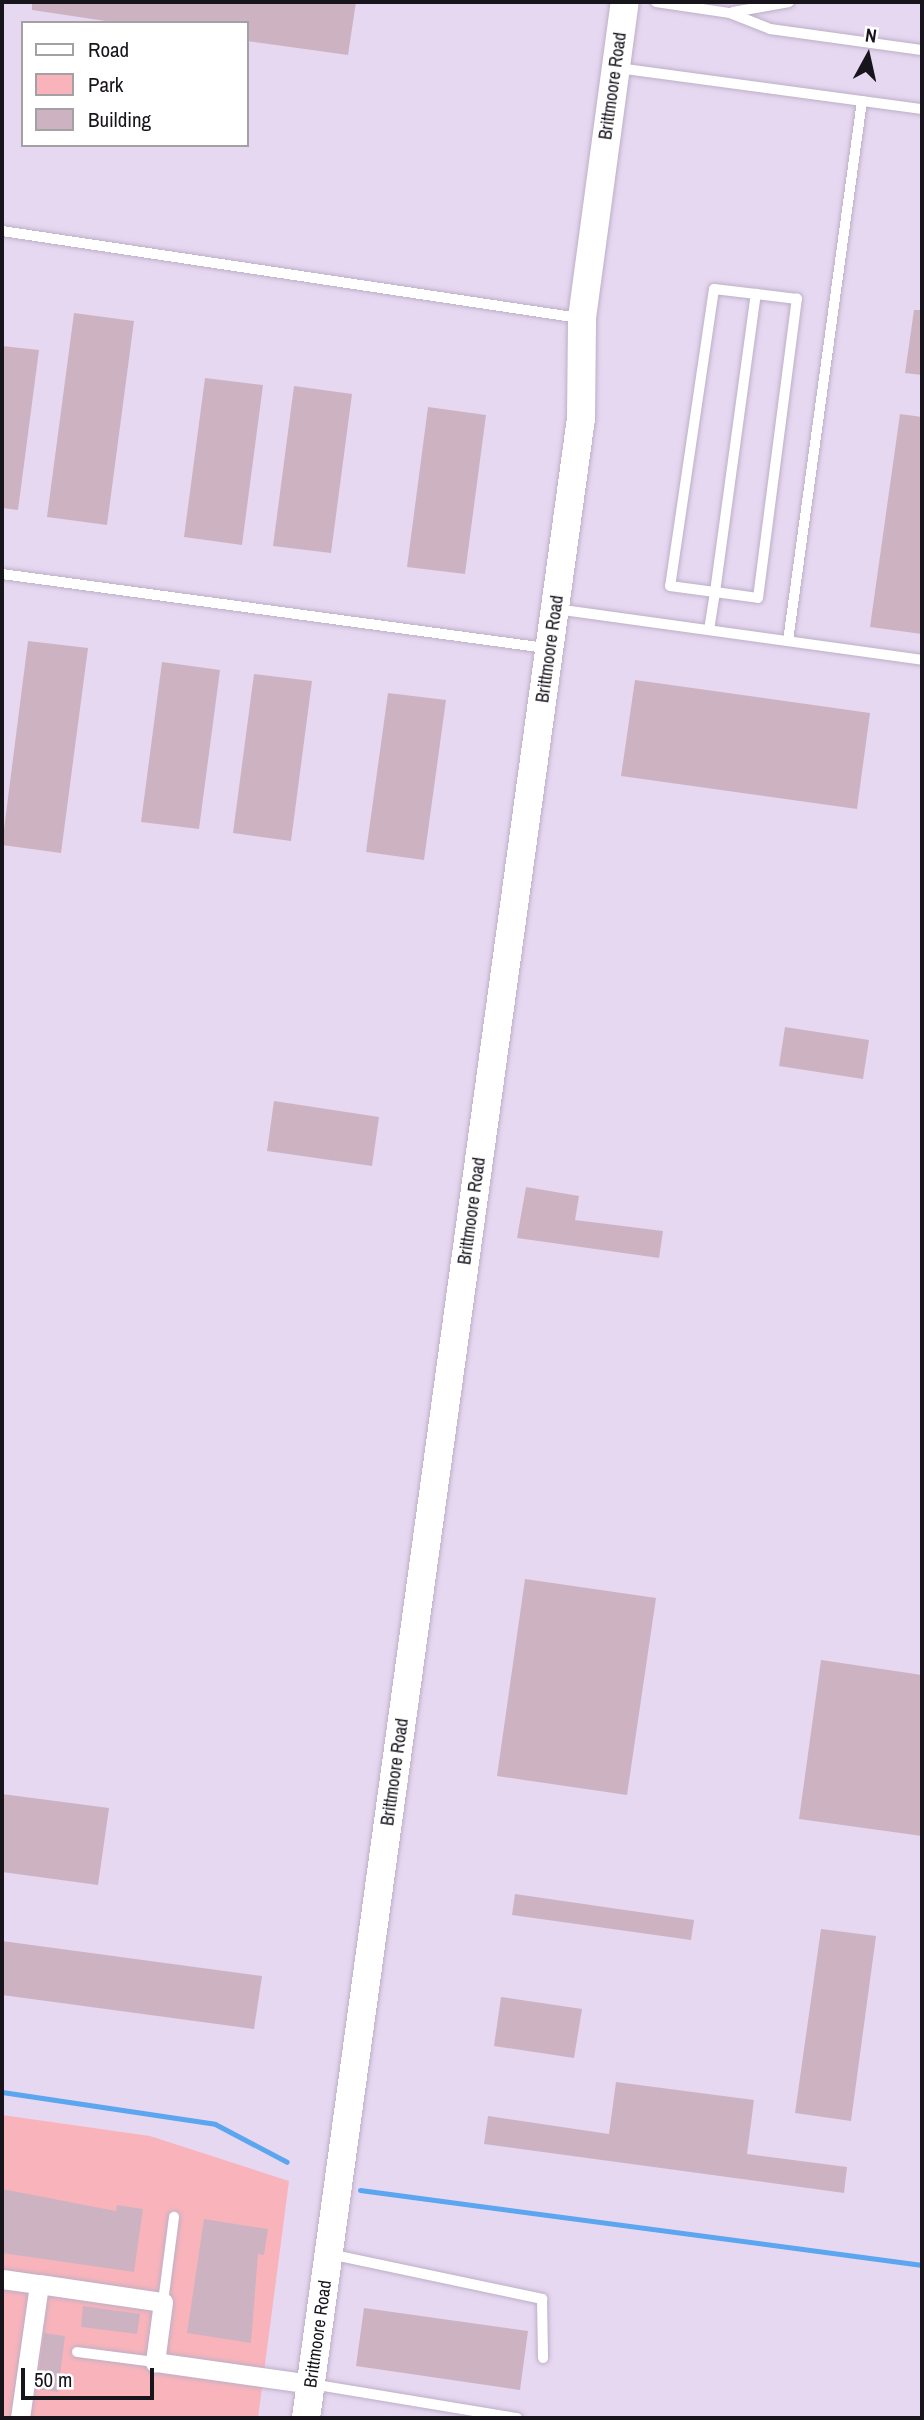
<!DOCTYPE html>
<html>
<head>
<meta charset="utf-8">
<style>
  body { margin:0 }
  #map { position:relative; width:924px; height:2420px; overflow:hidden; background:#e6d8f1; font-family:"Archivo Narrow",sans-serif }
  div>[style] { position:absolute }
  [style*='--x'] { left:calc(var(--x)*1px); top:calc(var(--y)*1px); width:calc(var(--w)*1px); rotate:calc(var(--a)*1deg) }
  .green>* { inset:0; background:#f9b4bb }
  .stream>* { height:5px; margin:-2.5px; padding:0 2.5px; transform-origin:2.5px; border-radius:2.5px; background:#5ba6ee }
  .building>* { inset:0; background:#cdb3c2 }
  .roads { filter:drop-shadow(0 0 2px #bcafc6) drop-shadow(0 0 2px #bcafc6) }
  .service>* { height:10px; margin:-5px; padding:0 5px; transform-origin:5px; border-radius:5px; background:#fff }
  .minor>* { height:19px; margin:-9.5px; padding:0 9.5px; transform-origin:9.5px; border-radius:9.5px; background:#fff }
  .secondary>* { height:28px; margin:-14px; padding:0 14px; transform-origin:14px; border-radius:14px; background:#fff }
  span { translate:-50% -50%; white-space:nowrap; text-align:center; line-height:1.15; -webkit-text-stroke:6px #fff; paint-order:stroke }
  .street-label { font-size:18px; color:#18141c }
  .frame { position:absolute; inset:0; border:4px solid #18141c; pointer-events:none }
  .legend { position:absolute; left:21px; top:21px; width:228px; height:126px; box-sizing:border-box; background:#fff; border:2px solid #a3a1a4; margin:0; padding:9px 12px; list-style:none; font-size:21px; color:#18141c }
  .legend li { display:flex; align-items:center; gap:14px; height:35px }
  .legend b { width:35px; border:2px solid #a3a1a4 }
  .north { position:absolute; left:833px; top:21px; width:70px; height:70px; -webkit-text-stroke:5px #fff; paint-order:stroke; rotate:8deg; font-size:19px; font-weight:700; line-height:28px; text-align:center; color:#18141c }
  .north::after { content:''; display:block; margin:auto; width:24px; height:32px; background:#18141c; clip-path:polygon(50% 0,100% 100%,50% 72%,0 100%) }
  .scale { position:absolute; left:21px; top:2368px; width:133px; height:32px; box-sizing:border-box; border:4px solid #18141c; border-top:0; padding-left:9px; font-size:21px; line-height:24px; white-space:nowrap; color:#18141c; -webkit-text-stroke:5px #fff; paint-order:stroke }
</style>
</head>
<body>
<div id="map">
  <div class="green">
    <i style="clip-path:polygon(2px 2115px,150px 2136px,289px 2181px,258px 2418px,2px 2418px)"></i>
  </div>
  <div class="stream">
    <i style="--x:2;--y:2092;--w:215;--a:8.5"></i>
    <i style="--x:215;--y:2124;--w:81;--a:27.8"></i>
    <i style="--x:360;--y:2190;--w:567;--a:7.6"></i>
  </div>
  <div class="building">
    <i style="clip-path:polygon(32px 2px,356px 2px,348px 55px,247px 41px,247px 23px,119px 23px,32px 10px)"></i>
    <i style="clip-path:polygon(914px 310px,922px 310px,922px 375px,905px 373px)"></i>
    <i style="clip-path:polygon(74px 313px,134px 321px,107px 525px,47px 517px)"></i>
    <i style="clip-path:polygon(2px 346px,39px 350px,18px 510px,2px 508px)"></i>
    <i style="clip-path:polygon(205px 378px,263px 385px,242px 545px,184px 537px)"></i>
    <i style="clip-path:polygon(294px 386px,352px 394px,331px 553px,273px 546px)"></i>
    <i style="clip-path:polygon(428px 407px,486px 415px,465px 574px,407px 567px)"></i>
    <i style="clip-path:polygon(900px 414px,922px 417px,922px 634px,870px 627px)"></i>
    <i style="clip-path:polygon(28px 641px,88px 648px,61px 853px,2px 845px)"></i>
    <i style="clip-path:polygon(162px 662px,220px 670px,199px 829px,141px 822px)"></i>
    <i style="clip-path:polygon(254px 674px,312px 681px,291px 841px,233px 833px)"></i>
    <i style="clip-path:polygon(635px 680px,870px 713px,857px 809px,621px 776px)"></i>
    <i style="clip-path:polygon(388px 693px,446px 700px,424px 860px,366px 852px)"></i>
    <i style="clip-path:polygon(785px 1027px,869px 1040px,863px 1079px,779px 1066px)"></i>
    <i style="clip-path:polygon(274px 1101px,379px 1117px,372px 1166px,267px 1151px)"></i>
    <i style="clip-path:polygon(526px 1187px,579px 1196px,575px 1220px,663px 1231px,659px 1258px,517px 1238px)"></i>
    <i style="clip-path:polygon(525px 1579px,656px 1598px,627px 1795px,497px 1776px)"></i>
    <i style="clip-path:polygon(821px 1660px,922px 1675px,922px 1836px,799px 1819px)"></i>
    <i style="clip-path:polygon(2px 1794px,109px 1808px,98px 1885px,2px 1872px)"></i>
    <i style="clip-path:polygon(515px 1894px,694px 1920px,691px 1940px,512px 1915px)"></i>
    <i style="clip-path:polygon(821px 1929px,876px 1936px,851px 2121px,795px 2113px)"></i>
    <i style="clip-path:polygon(2px 1941px,262px 1976px,254px 2029px,2px 1995px)"></i>
    <i style="clip-path:polygon(501px 1997px,582px 2009px,574px 2058px,494px 2046px)"></i>
    <i style="clip-path:polygon(616px 2082px,754px 2100px,747px 2154px,847px 2167px,844px 2193px,484px 2144px,488px 2116px,609px 2134px)"></i>
    <i style="clip-path:polygon(2px 2189px,116px 2211px,117px 2205px,143px 2209px,134px 2272px,2px 2253px)"></i>
    <i style="clip-path:polygon(204px 2219px,268px 2229px,264px 2255px,258px 2254px,251px 2343px,187px 2333px)"></i>
    <i style="clip-path:polygon(83px 2306px,140px 2314px,137px 2334px,81px 2327px)"></i>
    <i style="clip-path:polygon(364px 2308px,528px 2331px,520px 2390px,356px 2366px)"></i>
    <i style="clip-path:polygon(44px 2333px,65px 2336px,58px 2392px,37px 2389px)"></i>
  </div>
  <div class="roads">
    <div class="service">
      <i style="--x:656;--y:2;--w:75;--a:8.5"></i>
      <i style="--x:730;--y:13;--w:43;--a:21.8"></i>
      <i style="--x:770;--y:29;--w:153;--a:7.9"></i>
      <i style="--x:733;--y:12;--w:57;--a:-10.1"></i>
      <i style="--x:618;--y:68;--w:307;--a:7.7"></i>
      <i style="--x:2;--y:231;--w:584;--a:8.57"></i>
      <i style="--x:2;--y:574;--w:549;--a:7.75"></i>
      <i style="--x:556;--y:609;--w:370;--a:7.9"></i>
      <i style="--x:709;--y:630;--w:38;--a:-81"></i>
      <i style="--x:715;--y:592;--w:301;--a:-82.2"></i>
      <i style="--x:756;--y:294;--w:42;--a:-173.2"></i>
      <i style="--x:714;--y:289;--w:300;--a:98.4"></i>
      <i style="--x:670;--y:586;--w:45;--a:7.6"></i>
      <i style="--x:715;--y:592;--w:43;--a:7.9"></i>
      <i style="--x:758;--y:598;--w:302;--a:-82.6"></i>
      <i style="--x:797;--y:299;--w:41;--a:-173"></i>
      <i style="--x:788;--y:641;--w:545;--a:-82.2"></i>
      <i style="--x:329;--y:2254;--w:218;--a:11.9"></i>
      <i style="--x:542;--y:2299;--w:59;--a:89"></i>
      <i style="--x:163;--y:2302;--w:86;--a:-82.6"></i>
      <i style="--x:77;--y:2352;--w:79;--a:7.3"></i>
      <i style="--x:311;--y:2384;--w:209;--a:9.4"></i>
    </div>
    <div class="minor">
      <i style="--x:2;--y:2279;--w:37;--a:8"></i>
      <i style="--x:20;--y:2418;--w:135;--a:-81.9"></i>
      <i style="--x:39;--y:2284;--w:125;--a:8.3"></i>
      <i style="--x:163;--y:2302;--w:61;--a:97.6"></i>
      <i style="--x:155;--y:2362;--w:158;--a:8"></i>
    </div>
    <div class="secondary">
      <i style="--x:306;--y:2418;--w:2018;--a:-82.17"></i>
      <i style="--x:581;--y:419;--w:101;--a:-89.4"></i>
      <i style="--x:582;--y:318;--w:319;--a:-82.3"></i>
    </div>
  </div>
  <div class="street-label">
    <span style="left:613px;top:86px;rotate:-82deg">Brittmoore Road</span>
    <span style="left:550px;top:649px;rotate:-82deg">Brittmoore Road</span>
    <span style="left:472px;top:1211px;rotate:-82deg">Brittmoore Road</span>
    <span style="left:395px;top:1772px;rotate:-82deg">Brittmoore Road</span>
    <span style="left:318px;top:2334px;rotate:-82deg">Brittmoore Road</span>
  </div>
  <div class="frame"></div>
  <ul class="legend">
  <li><b style="height:9px;background:#fff"></b>Road</li>
  <li><b style="height:19px;background:#f9b4bb"></b>Park</li>
  <li><b style="height:19px;background:#cdb3c2"></b>Building</li>
  </ul>
  <div class="north">N</div>
  <div class="scale">50 m</div>
</div>
</body>
</html>
